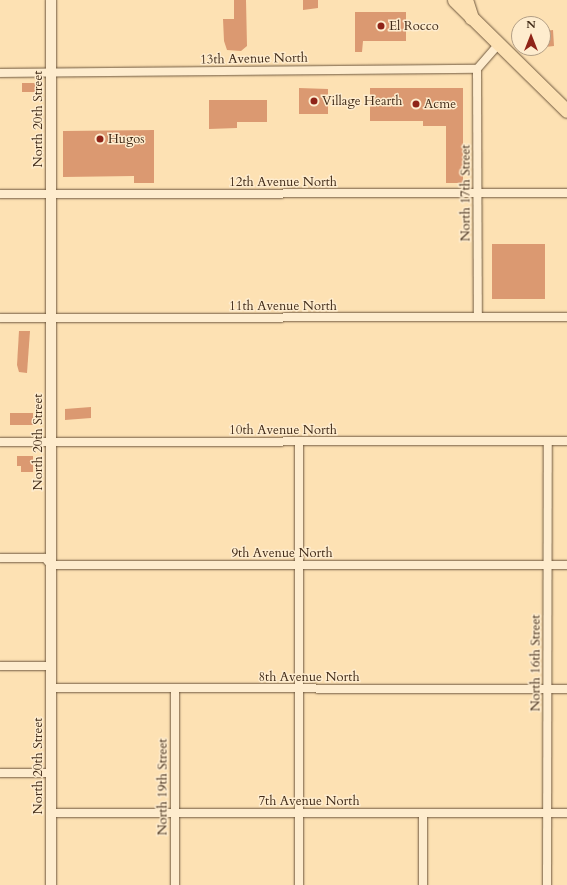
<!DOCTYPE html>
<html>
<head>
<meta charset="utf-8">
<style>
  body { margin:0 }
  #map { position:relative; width:567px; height:885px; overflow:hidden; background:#fde1b3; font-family:Cardo,serif }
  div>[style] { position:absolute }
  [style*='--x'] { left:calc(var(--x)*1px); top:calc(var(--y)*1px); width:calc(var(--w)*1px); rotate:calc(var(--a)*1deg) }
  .building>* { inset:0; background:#db9971 }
  .roads { filter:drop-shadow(0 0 1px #6f583e) drop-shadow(0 0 1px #6f583e) }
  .minor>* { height:8px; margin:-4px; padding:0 4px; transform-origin:4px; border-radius:4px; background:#feecce }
  .tertiary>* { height:10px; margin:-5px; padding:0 5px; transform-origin:5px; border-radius:5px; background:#feecce }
  .primary>* { height:13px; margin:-6.5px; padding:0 6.5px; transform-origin:6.5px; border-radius:6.5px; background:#fde1b3 }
  .trunk>* { height:14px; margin:-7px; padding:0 7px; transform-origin:7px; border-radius:7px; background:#fde1b3 }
  .dots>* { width:11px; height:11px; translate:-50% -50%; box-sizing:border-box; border:2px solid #feecce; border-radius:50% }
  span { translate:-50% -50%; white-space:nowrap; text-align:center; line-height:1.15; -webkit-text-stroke:3px #feecce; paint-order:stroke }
  .poi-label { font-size:13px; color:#402a17 }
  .left { translate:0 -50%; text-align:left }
  .street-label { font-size:13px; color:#402a17 }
  .north { position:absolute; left:511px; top:16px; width:40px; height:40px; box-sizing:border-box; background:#feecce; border:1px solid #b29e85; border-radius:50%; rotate:0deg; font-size:11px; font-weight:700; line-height:16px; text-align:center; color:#402a17 }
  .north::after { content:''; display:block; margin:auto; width:14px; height:18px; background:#8f2418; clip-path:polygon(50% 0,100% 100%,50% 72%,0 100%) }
</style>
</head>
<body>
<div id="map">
  <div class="building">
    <i style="clip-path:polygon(234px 0,246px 0,247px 46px,241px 51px,227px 50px,224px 41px,223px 19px,234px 19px)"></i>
    <i style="clip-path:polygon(303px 0,318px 0,318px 8px,303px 10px)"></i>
    <i style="clip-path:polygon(355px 12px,406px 12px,406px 41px,363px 41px,362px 52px,355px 52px)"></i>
    <i style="clip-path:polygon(553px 30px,554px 46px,545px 47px,545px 31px)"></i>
    <i style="clip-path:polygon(22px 83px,39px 83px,39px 92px,22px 92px)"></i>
    <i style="clip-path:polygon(299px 88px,328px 89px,328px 114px,299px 114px)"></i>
    <i style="clip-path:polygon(370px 88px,463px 88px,463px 183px,446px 183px,446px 126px,423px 126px,423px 121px,370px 121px)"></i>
    <i style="clip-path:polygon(209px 100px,267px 100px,267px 122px,237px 122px,237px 128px,209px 129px)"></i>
    <i style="clip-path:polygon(154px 130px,154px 183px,134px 183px,134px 176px,63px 177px,63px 131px)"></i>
    <i style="clip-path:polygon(492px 244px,545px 244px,545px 299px,492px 299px)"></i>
    <i style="clip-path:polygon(19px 331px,30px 331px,27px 373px,19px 372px,17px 365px)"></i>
    <i style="clip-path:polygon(91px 407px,91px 418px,65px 420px,65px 409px)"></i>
    <i style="clip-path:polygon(10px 413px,33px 413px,33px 425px,10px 425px)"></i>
    <i style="clip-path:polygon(17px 456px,33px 456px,33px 472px,21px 472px,21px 466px,17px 466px)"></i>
  </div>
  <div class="roads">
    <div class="minor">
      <i style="--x:477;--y:69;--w:248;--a:89.8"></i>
      <i style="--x:0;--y:73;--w:477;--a:-0.5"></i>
      <i style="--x:477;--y:69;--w:32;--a:-49"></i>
      <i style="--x:0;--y:194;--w:567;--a:-0.1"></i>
      <i style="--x:0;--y:318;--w:567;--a:-0.1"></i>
      <i style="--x:0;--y:442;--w:567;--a:-0.1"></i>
      <i style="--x:0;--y:558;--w:45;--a:0"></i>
      <i style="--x:45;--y:558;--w:9;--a:49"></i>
      <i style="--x:51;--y:565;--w:516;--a:0"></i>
      <i style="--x:0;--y:666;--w:52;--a:0"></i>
      <i style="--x:52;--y:688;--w:515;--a:0.11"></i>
      <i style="--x:0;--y:773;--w:51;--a:0"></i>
      <i style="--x:51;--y:813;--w:516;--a:0"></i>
      <i style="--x:423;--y:813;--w:72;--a:90"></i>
      <i style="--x:175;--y:885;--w:197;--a:-90"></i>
      <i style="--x:299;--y:885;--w:443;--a:-90"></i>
      <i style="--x:547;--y:885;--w:444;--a:-89.9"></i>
    </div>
    <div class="tertiary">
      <i style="--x:51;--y:0;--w:885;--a:90"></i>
    </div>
    <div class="primary">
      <i style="--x:454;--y:0;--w:158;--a:44.5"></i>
    </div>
    <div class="trunk">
      <i style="--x:466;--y:0;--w:19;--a:72"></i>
    </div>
  </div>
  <div class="dots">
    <i style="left:381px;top:26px;background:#8f2418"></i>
    <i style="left:314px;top:101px;background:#8f2418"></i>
    <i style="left:416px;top:104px;background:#8f2418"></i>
    <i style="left:100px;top:139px;background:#8f2418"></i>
  </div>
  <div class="poi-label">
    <span class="left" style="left:389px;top:26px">El Rocco</span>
    <span class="left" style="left:322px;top:101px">Village Hearth</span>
    <span class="left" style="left:424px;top:104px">Acme</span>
    <span class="left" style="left:108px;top:139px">Hugos</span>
  </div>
  <div class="street-label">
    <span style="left:254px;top:59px;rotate:-1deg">13th Avenue North</span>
    <span style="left:38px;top:119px;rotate:-90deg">North 20th Street</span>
    <span style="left:283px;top:182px">12th Avenue North</span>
    <span style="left:466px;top:193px;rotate:-90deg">North 17th Street</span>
    <span style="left:283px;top:306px">11th Avenue North</span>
    <span style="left:283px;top:430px">10th Avenue North</span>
    <span style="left:38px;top:442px;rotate:-90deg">North 20th Street</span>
    <span style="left:282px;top:553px">9th Avenue North</span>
    <span style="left:536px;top:663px;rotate:-90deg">North 16th Street</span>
    <span style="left:309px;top:677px">8th Avenue North</span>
    <span style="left:38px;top:766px;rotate:-90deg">North 20th Street</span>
    <span style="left:163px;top:787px;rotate:-90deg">North 19th Street</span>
    <span style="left:309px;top:801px">7th Avenue North</span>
  </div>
  <div class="north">N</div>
</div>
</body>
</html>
